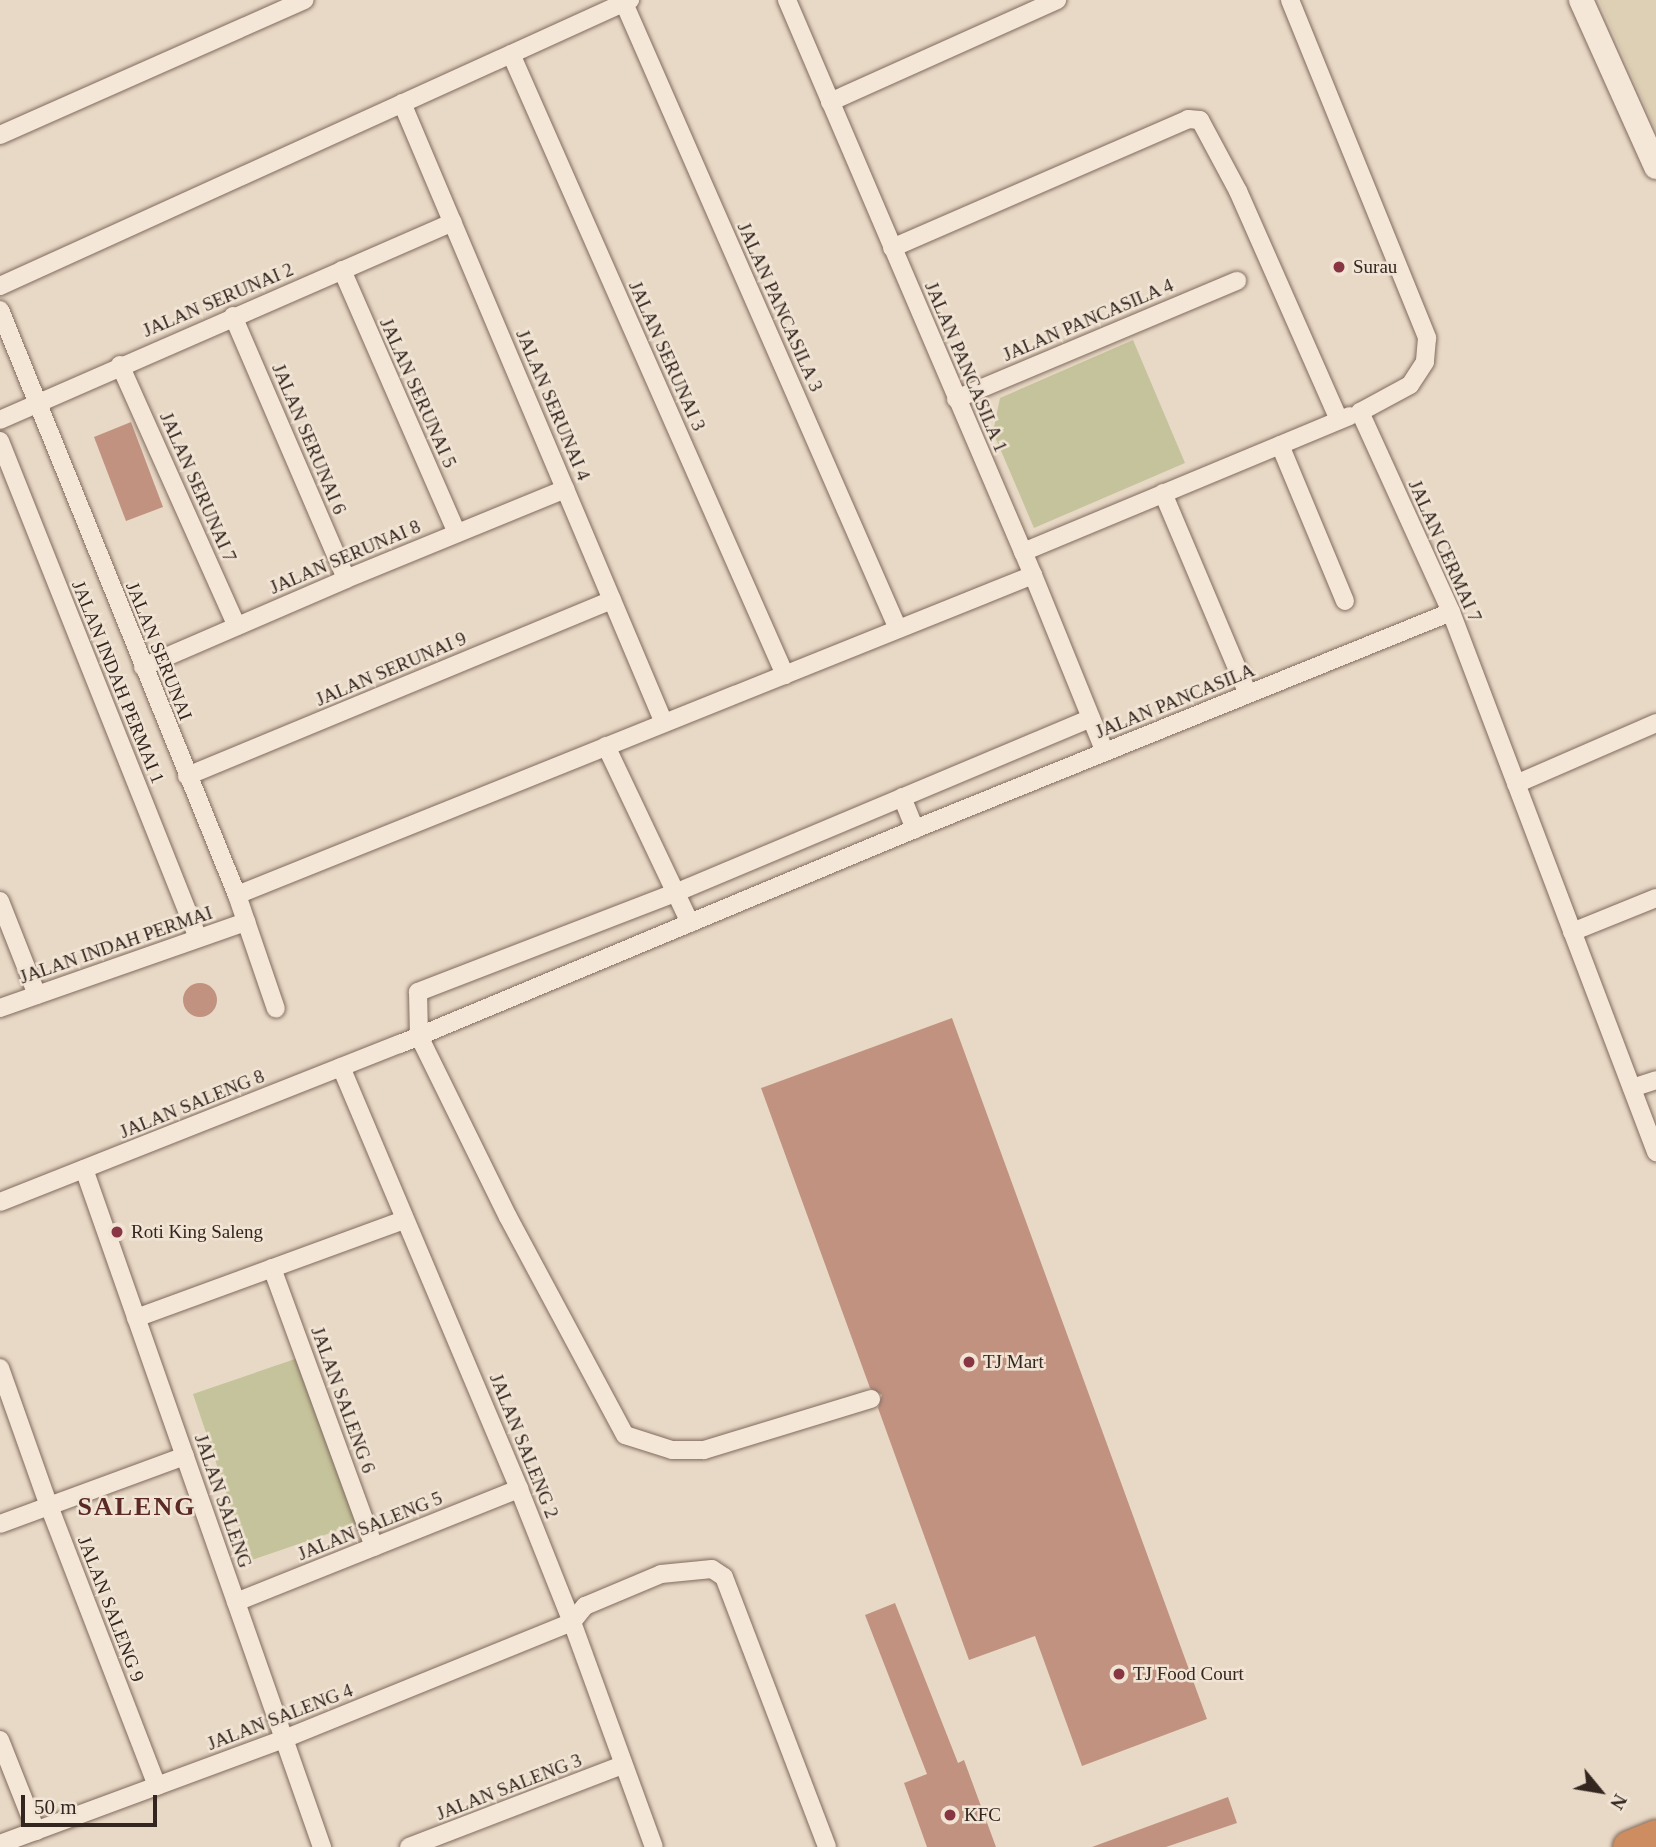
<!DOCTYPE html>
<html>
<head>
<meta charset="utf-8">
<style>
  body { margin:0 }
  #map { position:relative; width:1656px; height:1847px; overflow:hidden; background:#e8d9c6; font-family:Georgia,serif }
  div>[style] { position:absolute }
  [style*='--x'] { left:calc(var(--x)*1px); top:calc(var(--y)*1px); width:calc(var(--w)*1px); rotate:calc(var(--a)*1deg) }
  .farmland>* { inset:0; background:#ddd0b4 }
  .green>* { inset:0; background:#c5c39b }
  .building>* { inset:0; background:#c19280 }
  .round { border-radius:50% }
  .roads { filter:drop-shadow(0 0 2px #816b5e) drop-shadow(0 0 2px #816b5e) }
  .street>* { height:18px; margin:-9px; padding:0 9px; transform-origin:9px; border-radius:9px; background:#f4e7d8 }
  .secondary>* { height:24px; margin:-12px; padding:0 12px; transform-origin:12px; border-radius:12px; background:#f4e7d8 }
  .highway>* { height:32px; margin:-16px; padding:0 16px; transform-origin:16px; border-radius:16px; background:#cd8d61 }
  .dots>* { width:19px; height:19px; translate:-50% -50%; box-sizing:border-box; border:4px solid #f1e4d4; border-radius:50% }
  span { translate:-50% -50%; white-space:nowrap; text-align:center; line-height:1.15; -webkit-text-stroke:5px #f1e4d4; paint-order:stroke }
  .poi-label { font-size:19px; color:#332620 }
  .left { translate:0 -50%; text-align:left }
  .street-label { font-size:19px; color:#332620 }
  .district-label { font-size:26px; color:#5a2825; font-weight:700; letter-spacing:2px }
  .north { position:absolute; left:1565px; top:1756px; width:70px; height:70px; -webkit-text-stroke:5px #f1e4d4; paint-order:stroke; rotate:120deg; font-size:19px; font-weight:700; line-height:28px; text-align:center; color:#332620 }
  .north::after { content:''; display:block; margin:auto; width:24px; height:32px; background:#332620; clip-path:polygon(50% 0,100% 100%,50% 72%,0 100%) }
  .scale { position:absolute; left:21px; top:1795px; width:136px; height:32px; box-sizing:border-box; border:4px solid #332620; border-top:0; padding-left:9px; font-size:21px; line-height:24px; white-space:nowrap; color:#332620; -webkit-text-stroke:5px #f1e4d4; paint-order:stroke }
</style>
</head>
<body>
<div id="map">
  <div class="farmland">
    <i style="clip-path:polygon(1599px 0,1656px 0,1656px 130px)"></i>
  </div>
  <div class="green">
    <i style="clip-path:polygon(1133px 340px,1185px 463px,1034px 528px,993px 432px,1000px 398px)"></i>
    <i style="clip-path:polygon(301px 1357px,357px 1524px,249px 1561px,193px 1394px)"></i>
  </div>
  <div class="building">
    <i style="clip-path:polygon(131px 422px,163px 507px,126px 521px,94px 437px)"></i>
    <i class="round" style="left:183px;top:983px;width:34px;height:34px"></i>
    <i style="clip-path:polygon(952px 1018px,1207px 1719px,1082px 1766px,1035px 1636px,969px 1660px,878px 1408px,882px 1395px,870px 1388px,761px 1088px)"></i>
    <i style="clip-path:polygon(895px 1603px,958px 1763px,964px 1760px,996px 1847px,927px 1847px,904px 1783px,927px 1774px,865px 1615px)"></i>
    <i style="clip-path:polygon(1228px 1797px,1237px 1823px,1166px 1847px,1092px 1847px)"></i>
  </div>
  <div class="roads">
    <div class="street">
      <i style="--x:787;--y:0;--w:625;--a:66.84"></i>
      <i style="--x:1033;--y:575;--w:191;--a:67.9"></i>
      <i style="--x:1290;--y:0;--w:365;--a:67.9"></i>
      <i style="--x:1427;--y:338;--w:24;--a:95"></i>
      <i style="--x:1425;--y:362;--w:27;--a:123"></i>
      <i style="--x:1410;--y:385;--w:57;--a:151.6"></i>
      <i style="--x:1360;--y:412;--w:220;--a:65.5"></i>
      <i style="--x:1451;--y:612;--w:578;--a:69.21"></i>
      <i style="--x:624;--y:3;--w:683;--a:66.36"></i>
      <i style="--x:511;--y:54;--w:679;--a:66.19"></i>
      <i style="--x:830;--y:102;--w:249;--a:-24.2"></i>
      <i style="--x:402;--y:103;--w:673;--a:67.09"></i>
      <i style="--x:0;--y:135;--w:333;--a:-23.9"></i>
      <i style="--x:892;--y:248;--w:323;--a:-23.5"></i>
      <i style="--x:1188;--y:119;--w:12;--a:5"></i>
      <i style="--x:1200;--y:120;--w:81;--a:61.8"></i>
      <i style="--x:1238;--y:191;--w:250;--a:66.2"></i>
      <i style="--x:342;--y:270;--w:287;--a:66.4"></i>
      <i style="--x:0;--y:286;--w:692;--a:-24.42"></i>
      <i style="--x:0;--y:310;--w:631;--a:67.95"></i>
      <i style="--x:237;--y:895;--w:120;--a:71.1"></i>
      <i style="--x:233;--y:316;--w:286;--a:66.7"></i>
      <i style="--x:120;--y:365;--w:286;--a:65.9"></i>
      <i style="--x:956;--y:399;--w:305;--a:-22.8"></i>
      <i style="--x:0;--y:420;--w:494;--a:-23.6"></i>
      <i style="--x:0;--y:441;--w:535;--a:68.28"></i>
      <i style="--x:1280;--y:445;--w:169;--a:67.4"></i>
      <i style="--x:1163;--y:493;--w:218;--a:67.1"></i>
      <i style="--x:1023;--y:552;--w:354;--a:-22.6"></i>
      <i style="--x:143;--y:667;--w:221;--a:-23.4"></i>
      <i style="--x:346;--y:579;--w:237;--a:-22.3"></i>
      <i style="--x:606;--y:746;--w:196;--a:64.6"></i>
      <i style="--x:187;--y:776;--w:460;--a:-22.5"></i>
      <i style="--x:1516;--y:784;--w:153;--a:-23.5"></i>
      <i style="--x:902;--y:797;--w:35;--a:68"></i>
      <i style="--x:237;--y:895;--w:858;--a:-21.9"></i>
      <i style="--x:0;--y:901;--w:101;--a:68.5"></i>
      <i style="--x:1572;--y:932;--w:91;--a:-22"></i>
      <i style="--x:0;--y:1008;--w:261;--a:-19.3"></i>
      <i style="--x:341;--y:1067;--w:458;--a:67.1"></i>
      <i style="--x:519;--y:1489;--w:143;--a:68.3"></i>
      <i style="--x:572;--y:1622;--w:239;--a:70"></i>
      <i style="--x:1632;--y:1088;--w:25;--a:-18"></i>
      <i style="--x:84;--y:1169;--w:719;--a:70.66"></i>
      <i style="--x:0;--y:1202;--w:430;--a:-21.6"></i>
      <i style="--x:400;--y:1044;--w:558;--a:-22.66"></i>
      <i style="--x:915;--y:829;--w:578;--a:-22.04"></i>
      <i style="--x:272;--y:1268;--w:297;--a:69.9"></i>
      <i style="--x:136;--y:1318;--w:285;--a:-20.1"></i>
      <i style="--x:0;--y:1368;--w:146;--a:70.5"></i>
      <i style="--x:49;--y:1506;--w:300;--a:68.9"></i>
      <i style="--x:871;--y:1399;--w:175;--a:163"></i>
      <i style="--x:704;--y:1450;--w:32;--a:180"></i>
      <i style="--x:672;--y:1450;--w:49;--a:-162.3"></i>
      <i style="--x:625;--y:1435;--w:247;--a:-118.2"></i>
      <i style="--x:508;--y:1217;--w:202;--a:-116.2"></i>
      <i style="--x:419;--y:1036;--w:44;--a:-91.3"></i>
      <i style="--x:418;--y:992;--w:275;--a:-21.1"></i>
      <i style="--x:675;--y:893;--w:451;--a:-22.8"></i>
      <i style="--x:0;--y:1524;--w:197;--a:-20.2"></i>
      <i style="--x:236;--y:1602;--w:305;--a:-21.8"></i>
      <i style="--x:0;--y:1740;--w:98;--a:68.4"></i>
      <i style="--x:0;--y:1844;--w:303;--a:-20.3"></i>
      <i style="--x:284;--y:1739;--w:311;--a:-22.1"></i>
      <i style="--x:572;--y:1622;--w:21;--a:-51"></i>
      <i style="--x:585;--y:1606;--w:82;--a:-22.8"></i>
      <i style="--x:661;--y:1574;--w:51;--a:-5.6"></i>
      <i style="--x:712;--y:1569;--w:14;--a:34"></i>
      <i style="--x:724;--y:1577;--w:289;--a:69.1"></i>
      <i style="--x:409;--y:1847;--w:229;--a:-21"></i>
    </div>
    <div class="secondary">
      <i style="--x:1581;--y:0;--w:183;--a:65.8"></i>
    </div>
    <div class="highway">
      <i style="--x:1629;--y:1847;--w:29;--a:-22"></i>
    </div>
  </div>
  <div class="dots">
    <i style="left:1339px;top:267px;background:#883643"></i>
    <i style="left:117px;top:1232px;background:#883643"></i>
    <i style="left:969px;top:1362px;background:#883643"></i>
    <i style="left:1119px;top:1674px;background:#883643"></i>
    <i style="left:950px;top:1815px;background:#883643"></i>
  </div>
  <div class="poi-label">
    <span class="left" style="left:1353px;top:267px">Surau</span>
    <span class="left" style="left:131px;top:1232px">Roti King Saleng</span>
    <span class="left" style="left:983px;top:1362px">TJ Mart</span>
    <span class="left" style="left:1133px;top:1674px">TJ Food Court</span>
    <span class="left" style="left:964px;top:1815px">KFC</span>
  </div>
  <div class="street-label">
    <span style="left:218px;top:300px;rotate:-23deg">JALAN SERUNAI 2</span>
    <span style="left:780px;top:307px;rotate:66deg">JALAN PANCASILA 3</span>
    <span style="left:1088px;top:320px;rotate:-23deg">JALAN PANCASILA 4</span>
    <span style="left:667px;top:356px;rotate:66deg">JALAN SERUNAI 3</span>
    <span style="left:966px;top:367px;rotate:67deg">JALAN PANCASILA 1</span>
    <span style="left:418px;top:393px;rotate:66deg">JALAN SERUNAI 5</span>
    <span style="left:553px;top:405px;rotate:67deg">JALAN SERUNAI 4</span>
    <span style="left:309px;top:439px;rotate:67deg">JALAN SERUNAI 6</span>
    <span style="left:198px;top:487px;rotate:66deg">JALAN SERUNAI 7</span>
    <span style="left:1445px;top:551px;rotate:66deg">JALAN CERMAI 7</span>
    <span style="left:345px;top:557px;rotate:-23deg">JALAN SERUNAI 8</span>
    <span style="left:159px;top:651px;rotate:68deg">JALAN SERUNAI</span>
    <span style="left:391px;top:669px;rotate:-23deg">JALAN SERUNAI 9</span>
    <span style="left:118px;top:682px;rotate:68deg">JALAN INDAH PERMAI 1</span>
    <span style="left:1175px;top:701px;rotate:-22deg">JALAN PANCASILA</span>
    <span style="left:116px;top:945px;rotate:-19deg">JALAN INDAH PERMAI</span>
    <span style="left:192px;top:1104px;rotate:-22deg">JALAN SALENG 8</span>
    <span style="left:343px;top:1400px;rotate:70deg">JALAN SALENG 6</span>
    <span style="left:524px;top:1446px;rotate:68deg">JALAN SALENG 2</span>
    <span style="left:223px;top:1501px;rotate:71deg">JALAN SALENG</span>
    <span style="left:370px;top:1526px;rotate:-22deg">JALAN SALENG 5</span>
    <span style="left:111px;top:1609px;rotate:69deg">JALAN SALENG 9</span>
    <span style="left:280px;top:1717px;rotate:-21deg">JALAN SALENG 4</span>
    <span style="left:509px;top:1787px;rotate:-21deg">JALAN SALENG 3</span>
  </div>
  <div class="district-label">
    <span style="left:137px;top:1507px">SALENG</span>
  </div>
  <div class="north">N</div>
  <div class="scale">50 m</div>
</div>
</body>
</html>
